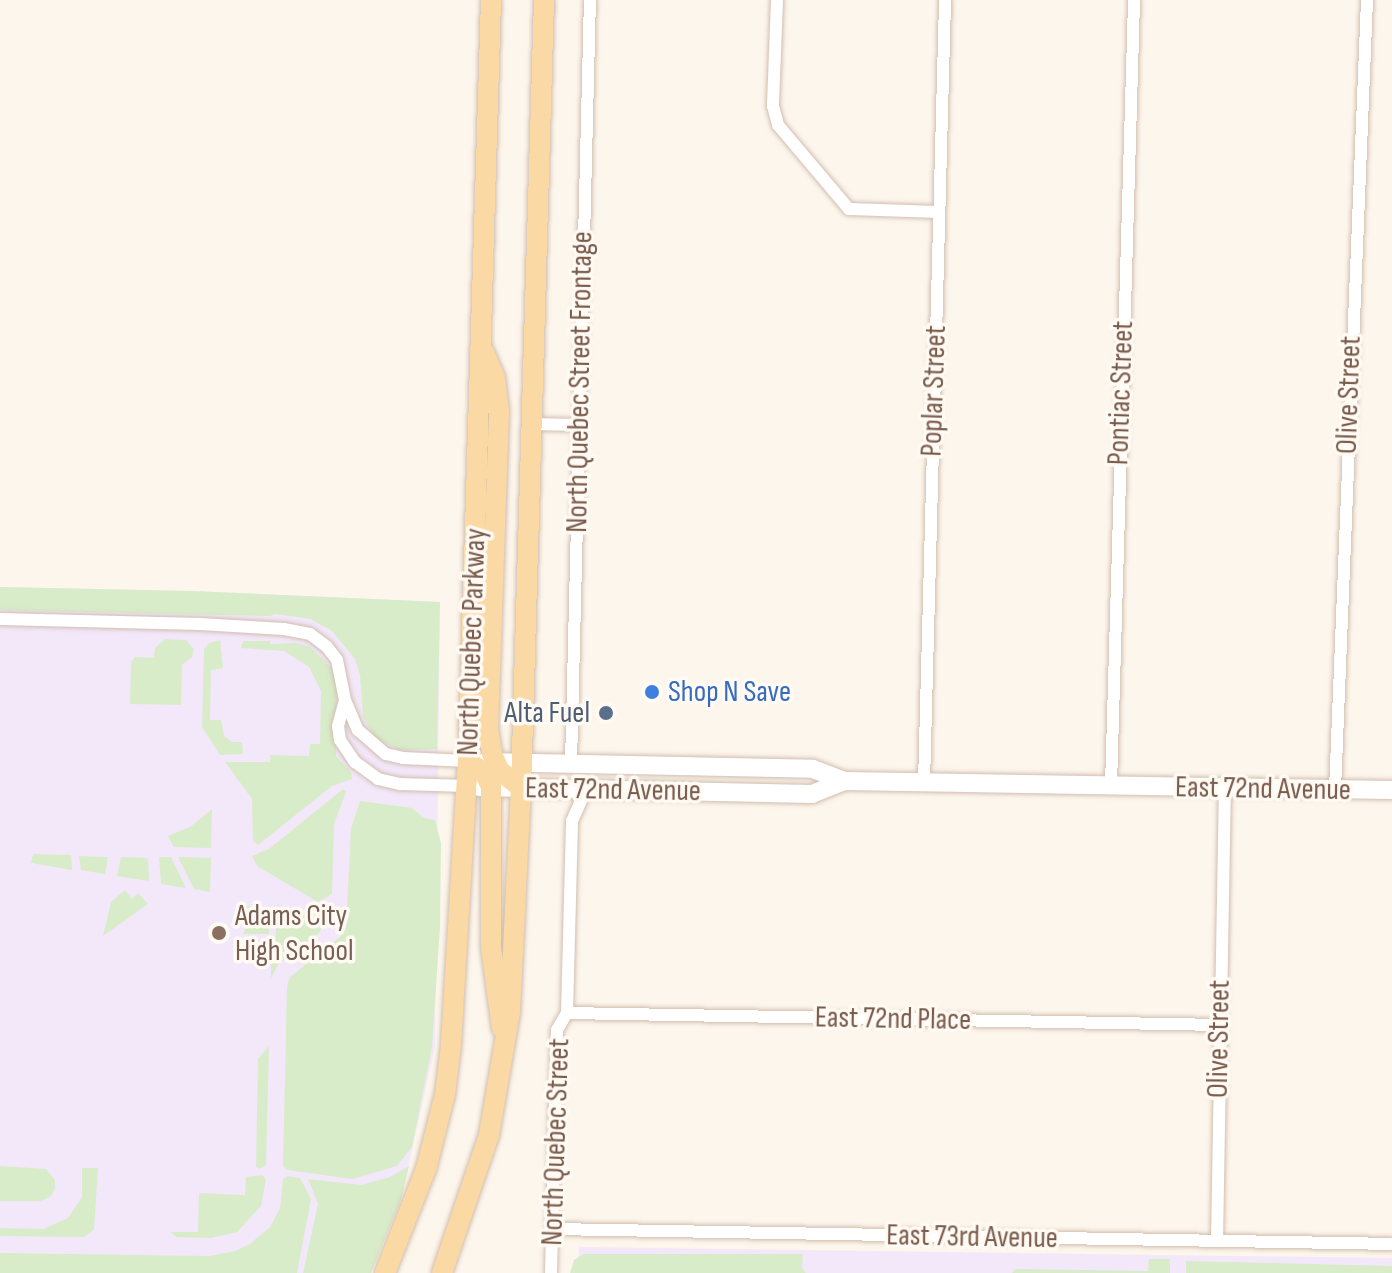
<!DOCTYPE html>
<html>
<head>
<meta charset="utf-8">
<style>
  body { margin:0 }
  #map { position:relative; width:1392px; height:1273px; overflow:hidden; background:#fdf6ec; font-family:"Sofia Sans Condensed",sans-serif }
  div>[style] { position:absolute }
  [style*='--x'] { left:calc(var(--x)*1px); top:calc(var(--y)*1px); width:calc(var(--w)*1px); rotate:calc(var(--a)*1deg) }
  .education>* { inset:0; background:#f3e8fa }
  .green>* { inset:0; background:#d8ecc9 }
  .roads { filter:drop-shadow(0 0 2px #d1beb0) drop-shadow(0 0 2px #d1beb0) }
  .street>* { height:12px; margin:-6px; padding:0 6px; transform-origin:6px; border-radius:6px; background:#fff }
  .secondary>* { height:18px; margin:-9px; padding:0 9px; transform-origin:9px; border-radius:9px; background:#fff }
  .primary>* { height:20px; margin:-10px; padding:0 10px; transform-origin:10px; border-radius:10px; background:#fbd9a5 }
  .dots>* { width:22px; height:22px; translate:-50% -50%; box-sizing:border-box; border:4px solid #fffaf3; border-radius:50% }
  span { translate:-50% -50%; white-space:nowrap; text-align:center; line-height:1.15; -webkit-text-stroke:7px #fffaf3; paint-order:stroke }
  .street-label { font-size:30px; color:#7a5c4d }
  .shop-label { font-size:30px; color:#366cbe }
  .left { translate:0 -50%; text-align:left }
  .service-label { font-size:30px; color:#4e5e75 }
  .right { translate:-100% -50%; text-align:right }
  .education-label { font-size:30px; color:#785e54 }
</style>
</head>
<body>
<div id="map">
  <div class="education">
    <i style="clip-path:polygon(0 587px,191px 591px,440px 602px,435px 1046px,401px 1200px,371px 1273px,0 1273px)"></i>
    <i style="clip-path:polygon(579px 1247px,1392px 1258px,1392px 1273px,578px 1273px)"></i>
  </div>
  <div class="green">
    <i style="clip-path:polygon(0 587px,191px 591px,440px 602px,437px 749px,400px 750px,375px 738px,363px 717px,360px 675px,355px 659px,332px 631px,310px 619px,275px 614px,270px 616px,0 610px)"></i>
    <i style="clip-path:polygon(165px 639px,186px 640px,194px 649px,192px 657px,182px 665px,181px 705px,130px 704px,131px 662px,135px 657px,154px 658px,155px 648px)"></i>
    <i style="clip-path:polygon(220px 640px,223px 668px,211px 670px,210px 720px,221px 720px,224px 736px,232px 742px,242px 742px,243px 754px,220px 755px,202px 727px,204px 649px,209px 643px)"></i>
    <i style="clip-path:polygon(270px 641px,270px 644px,296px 643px,310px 647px,332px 668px,337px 684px,336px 756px,351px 772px,352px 779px,332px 786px,258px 845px,253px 841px,252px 799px,225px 762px,270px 762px,270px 755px,309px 756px,310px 744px,320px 744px,321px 691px,309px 667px,284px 651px,241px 648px,243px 641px)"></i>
    <i style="clip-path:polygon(343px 789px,346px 792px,334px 824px,332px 894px,318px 902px,257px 866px,252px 856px,269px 849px)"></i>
    <i style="clip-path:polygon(360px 801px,412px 808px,424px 818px,435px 820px,441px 843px,440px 927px,432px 1047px,412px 1147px,397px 1166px,352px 1179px,287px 1170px,283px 1166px,287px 986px,290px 977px,340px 937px,346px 927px,351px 828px)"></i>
    <i style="clip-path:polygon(212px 809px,211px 848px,174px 847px,168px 836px,190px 827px)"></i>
    <i style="clip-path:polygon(33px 854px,71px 855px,72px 870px,31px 863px)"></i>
    <i style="clip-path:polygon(79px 856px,108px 857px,105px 874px,81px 870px)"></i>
    <i style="clip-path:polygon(121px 857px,148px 858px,149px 881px,117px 876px)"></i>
    <i style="clip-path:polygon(159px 857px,171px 857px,186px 888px,161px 884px)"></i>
    <i style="clip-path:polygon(178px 857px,211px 858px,210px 892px,194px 889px)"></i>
    <i style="clip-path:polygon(125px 890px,132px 899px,138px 893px,148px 904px,103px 936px,111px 902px)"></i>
    <i style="clip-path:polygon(239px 903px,270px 913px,269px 934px,243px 934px,251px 912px,238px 908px)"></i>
    <i style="clip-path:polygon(277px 904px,296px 916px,315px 912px,322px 925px,320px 932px,278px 965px,271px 978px,271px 963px,275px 960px)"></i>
    <i style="clip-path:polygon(269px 1046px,266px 1165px,259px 1169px,256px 1166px,258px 1059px)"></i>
    <i style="clip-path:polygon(0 1166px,46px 1169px,55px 1180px,55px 1189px,50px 1197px,40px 1201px,0 1201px)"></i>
    <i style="clip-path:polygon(409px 1166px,401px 1200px,371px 1273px,303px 1273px,318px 1204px,308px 1179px,361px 1185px,390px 1177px)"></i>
    <i style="clip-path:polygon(82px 1168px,98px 1168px,94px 1230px,84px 1237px,0 1236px,0 1228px,43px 1229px,68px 1218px,82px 1197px)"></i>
    <i style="clip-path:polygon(262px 1175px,266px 1179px,261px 1206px,237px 1232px,211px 1238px,177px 1237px,170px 1232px,198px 1232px,199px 1193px,245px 1195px,246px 1177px)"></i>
    <i style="clip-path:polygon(287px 1176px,300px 1178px,311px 1199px,297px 1273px,0 1273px,0 1253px,209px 1256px,235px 1251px,250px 1244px,270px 1227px,280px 1208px,283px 1179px)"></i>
    <i style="clip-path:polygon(583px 1254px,803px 1254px,802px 1268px,806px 1273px,570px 1273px,574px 1260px)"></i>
    <i style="clip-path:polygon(1149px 1259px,1170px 1259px,1170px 1273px,1012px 1273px,1015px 1269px,1148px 1271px)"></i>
    <i style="clip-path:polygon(1186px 1261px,1392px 1266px,1392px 1273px,1186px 1273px)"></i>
  </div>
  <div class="roads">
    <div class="street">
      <i style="--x:777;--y:0;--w:106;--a:92.2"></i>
      <i style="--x:773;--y:106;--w:20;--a:75"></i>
      <i style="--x:778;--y:125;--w:110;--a:49.8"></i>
      <i style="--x:849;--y:209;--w:90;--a:1.9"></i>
      <i style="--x:531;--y:424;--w:47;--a:1.2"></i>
      <i style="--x:0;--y:619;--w:200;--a:1.4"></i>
      <i style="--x:200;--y:624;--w:84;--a:3.4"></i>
      <i style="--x:284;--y:629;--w:26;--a:11"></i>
      <i style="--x:310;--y:634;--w:21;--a:37"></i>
      <i style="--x:327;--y:647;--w:16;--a:52"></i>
      <i style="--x:337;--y:660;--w:41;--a:78.7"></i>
      <i style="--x:345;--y:700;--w:27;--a:105"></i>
      <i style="--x:338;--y:726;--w:14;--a:82"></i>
      <i style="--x:340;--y:740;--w:27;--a:56"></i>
      <i style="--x:355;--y:762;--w:29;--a:36"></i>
      <i style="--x:378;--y:779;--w:23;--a:13"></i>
      <i style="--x:400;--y:784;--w:67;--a:1.7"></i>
      <i style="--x:345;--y:700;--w:33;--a:67"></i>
      <i style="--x:358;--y:730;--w:37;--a:41"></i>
      <i style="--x:386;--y:754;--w:17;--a:13"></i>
      <i style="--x:403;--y:758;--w:65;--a:2.6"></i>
      <i style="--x:571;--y:764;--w:764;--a:-88.58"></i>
      <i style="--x:924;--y:783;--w:783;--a:-88.46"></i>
      <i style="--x:1111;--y:786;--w:786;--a:-88.32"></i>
      <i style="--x:1335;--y:790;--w:791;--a:-87.68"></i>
      <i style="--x:567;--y:1013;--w:652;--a:1.05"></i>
      <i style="--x:567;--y:1013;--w:192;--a:-88.5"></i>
      <i style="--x:572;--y:821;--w:34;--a:-66"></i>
      <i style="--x:553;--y:1229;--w:839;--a:1.02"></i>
      <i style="--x:1217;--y:1241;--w:453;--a:-89"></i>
      <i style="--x:551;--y:1273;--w:243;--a:-88.6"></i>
      <i style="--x:557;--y:1030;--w:20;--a:-60"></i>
    </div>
    <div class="secondary">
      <i style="--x:485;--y:762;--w:328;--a:1.2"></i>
      <i style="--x:813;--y:769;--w:34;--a:21"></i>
      <i style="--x:845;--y:781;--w:547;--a:0.94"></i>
      <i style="--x:479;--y:787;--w:333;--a:1.2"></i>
      <i style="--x:812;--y:794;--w:35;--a:-22"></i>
    </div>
    <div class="primary">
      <i style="--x:484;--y:352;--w:28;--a:67"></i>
      <i style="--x:495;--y:378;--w:34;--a:83"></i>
      <i style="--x:499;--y:412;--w:316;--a:92"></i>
      <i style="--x:488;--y:728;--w:26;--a:81"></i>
      <i style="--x:492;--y:754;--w:17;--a:66"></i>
      <i style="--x:499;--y:770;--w:28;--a:39"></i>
      <i style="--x:468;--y:761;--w:21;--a:37"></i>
      <i style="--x:485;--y:774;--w:14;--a:65"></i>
      <i style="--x:491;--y:787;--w:160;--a:90"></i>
      <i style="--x:491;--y:947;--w:82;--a:82.3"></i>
      <i style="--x:385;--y:1273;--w:112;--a:-68.5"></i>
      <i style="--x:426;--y:1169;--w:77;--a:-75.8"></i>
      <i style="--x:445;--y:1094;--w:49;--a:-83"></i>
      <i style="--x:451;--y:1045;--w:285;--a:-86.6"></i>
      <i style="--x:468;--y:761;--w:761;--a:-88.27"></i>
      <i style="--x:442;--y:1273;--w:146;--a:-71.2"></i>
      <i style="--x:489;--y:1135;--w:125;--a:-80.3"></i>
      <i style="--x:510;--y:1012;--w:224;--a:-87.2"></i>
      <i style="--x:521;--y:788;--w:788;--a:-88.33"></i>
    </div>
  </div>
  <div class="dots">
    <i style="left:652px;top:692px;background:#3f7fe0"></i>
    <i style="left:606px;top:713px;background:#5c6f8a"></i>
    <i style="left:219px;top:933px;background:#8d6e63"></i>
  </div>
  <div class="street-label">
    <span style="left:580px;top:382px;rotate:-89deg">North Quebec Street Frontage</span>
    <span style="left:934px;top:391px;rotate:-88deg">Poplar Street</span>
    <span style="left:1121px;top:393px;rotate:-88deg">Pontiac Street</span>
    <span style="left:1349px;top:395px;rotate:-88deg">Olive Street</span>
    <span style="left:472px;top:642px;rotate:-88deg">North Quebec Parkway</span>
    <span style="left:1263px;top:789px;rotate:1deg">East 72nd Avenue</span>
    <span style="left:613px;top:790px;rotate:1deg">East 72nd Avenue</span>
    <span style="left:893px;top:1019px;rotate:1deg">East 72nd Place</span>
    <span style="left:1219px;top:1039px;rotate:-89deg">Olive Street</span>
    <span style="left:556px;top:1142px;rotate:-88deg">North Quebec Street</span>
    <span style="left:972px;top:1237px;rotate:1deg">East 73rd Avenue</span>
  </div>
  <div class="shop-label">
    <span class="left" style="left:668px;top:692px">Shop N Save</span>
  </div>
  <div class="service-label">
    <span class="right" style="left:590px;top:713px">Alta Fuel</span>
  </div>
  <div class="education-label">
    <span class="left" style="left:235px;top:933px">Adams City<br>High School</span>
  </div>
</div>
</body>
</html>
